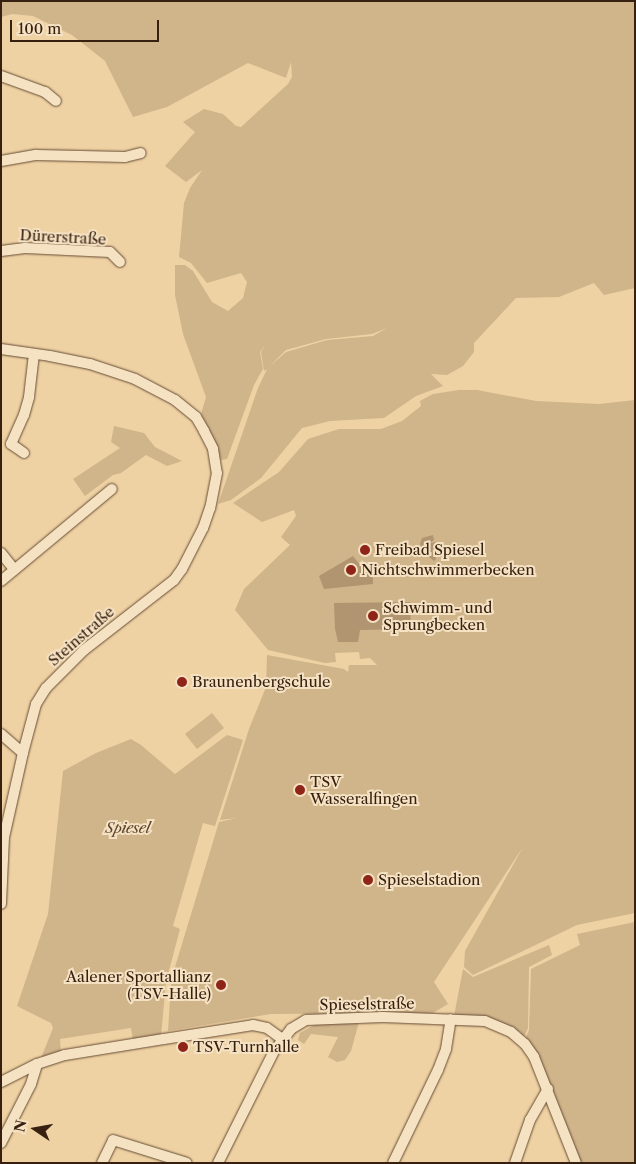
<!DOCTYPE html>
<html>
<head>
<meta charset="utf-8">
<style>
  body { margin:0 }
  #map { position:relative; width:636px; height:1164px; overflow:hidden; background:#efd2a3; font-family:"Libre Caslon Text",serif }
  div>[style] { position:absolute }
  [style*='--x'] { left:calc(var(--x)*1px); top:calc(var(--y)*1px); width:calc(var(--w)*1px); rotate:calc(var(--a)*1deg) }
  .green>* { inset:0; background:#d0b48a }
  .water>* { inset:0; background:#b19571 }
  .roads { filter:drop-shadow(0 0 1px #664c35) drop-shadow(0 0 1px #664c35) }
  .minor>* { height:10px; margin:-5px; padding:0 5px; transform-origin:5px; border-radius:5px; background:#f5e2c3 }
  .dots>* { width:14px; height:14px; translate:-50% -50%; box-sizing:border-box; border:2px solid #f5e2c3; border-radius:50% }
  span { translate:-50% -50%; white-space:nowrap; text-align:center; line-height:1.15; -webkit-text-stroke:4px #f5e2c3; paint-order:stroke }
  .street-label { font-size:15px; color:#382010 }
  .poi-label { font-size:15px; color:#382010 }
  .left { translate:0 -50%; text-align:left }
  .right { translate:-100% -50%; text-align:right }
  .park-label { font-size:15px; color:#5e452e; font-style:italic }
  .frame { position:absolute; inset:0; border:2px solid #382010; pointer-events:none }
  .north { position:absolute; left:10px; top:1104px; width:50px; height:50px; -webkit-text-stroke:4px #f5e2c3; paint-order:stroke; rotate:282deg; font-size:14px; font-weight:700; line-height:20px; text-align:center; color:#382010 }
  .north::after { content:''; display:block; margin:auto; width:18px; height:22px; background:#382010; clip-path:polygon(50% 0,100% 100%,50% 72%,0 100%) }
  .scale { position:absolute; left:10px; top:20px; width:149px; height:22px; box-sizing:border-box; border:2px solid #382010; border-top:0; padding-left:6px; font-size:15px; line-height:18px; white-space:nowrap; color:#382010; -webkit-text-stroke:4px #f5e2c3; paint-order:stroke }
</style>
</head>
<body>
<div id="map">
  <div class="green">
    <i style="clip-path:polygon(evenodd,1px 1px,635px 1px,635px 288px,604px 295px,594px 283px,559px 297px,516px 298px,474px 343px,474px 352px,463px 366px,447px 375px,431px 374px,443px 386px,416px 396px,384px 418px,330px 421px,302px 428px,261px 478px,231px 500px,218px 504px,258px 388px,267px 369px,264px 371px,261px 352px,265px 345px,260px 352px,263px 369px,254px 385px,227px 459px,221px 460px,214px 440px,201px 414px,206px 397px,183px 334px,175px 295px,175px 265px,185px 265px,193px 271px,212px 302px,228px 311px,243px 298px,247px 282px,241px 273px,207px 283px,191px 263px,179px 257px,184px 203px,190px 188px,202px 170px,186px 182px,165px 166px,195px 132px,183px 122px,204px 109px,223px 114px,236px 126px,241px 127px,288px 84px,292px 77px,291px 62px,286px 78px,248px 63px,167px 107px,133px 117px,105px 61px,72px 35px,33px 16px,12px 14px,1px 17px,1px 1px,387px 328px,373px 336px,327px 340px,286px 352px,269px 367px,286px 350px,326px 339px,372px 334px,387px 328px)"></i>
    <i style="clip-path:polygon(459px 390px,477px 390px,536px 401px,599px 404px,635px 400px,635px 913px,577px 925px,473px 975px,464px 967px,465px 951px,523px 847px,434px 982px,448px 1004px,433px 1013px,271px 1014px,168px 1031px,171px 985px,175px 967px,219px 822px,237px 818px,220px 820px,249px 729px,266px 687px,267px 655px,344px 669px,348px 672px,349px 665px,377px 665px,370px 658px,360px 659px,359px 652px,335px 653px,336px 662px,325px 663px,268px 650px,235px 610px,244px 589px,290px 545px,281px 537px,296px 516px,294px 510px,262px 522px,233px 503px,279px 472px,308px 439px,339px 429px,381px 429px,402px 421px,421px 406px,420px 401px,433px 394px)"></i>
    <i style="clip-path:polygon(114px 426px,144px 433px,155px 447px,182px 461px,167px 466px,146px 455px,121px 473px,113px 475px,85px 496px,73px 479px,120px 448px,111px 442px)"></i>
    <i style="clip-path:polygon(212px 713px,224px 728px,197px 749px,185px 734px)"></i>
    <i style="clip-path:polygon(227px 735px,243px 740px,215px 826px,203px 823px,173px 926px,180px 929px,166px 982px,161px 1036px,133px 1041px,131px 1028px,60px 1039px,61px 1053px,41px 1058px,53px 1028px,51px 1023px,17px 1006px,48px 914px,63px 771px,96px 753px,131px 739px,141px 745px,175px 774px)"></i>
    <i style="clip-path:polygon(635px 922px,635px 1163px,577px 1163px,525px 1039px,529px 1030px,531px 969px,580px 945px,577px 934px)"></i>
    <i style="clip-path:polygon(549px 945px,552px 955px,529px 967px,528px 1028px,524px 1037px,520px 1032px,486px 1018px,454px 1016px,463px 969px,473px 977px)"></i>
    <i style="clip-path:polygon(359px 1022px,351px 1051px,345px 1060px,337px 1062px,328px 1057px,338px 1037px,311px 1034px,304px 1044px,298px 1040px,300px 1033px,314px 1025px)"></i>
  </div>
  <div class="water">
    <i style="clip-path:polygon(433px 535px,434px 540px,430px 543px,436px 542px,437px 546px,434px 549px,436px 559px,434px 561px,428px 556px,431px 554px,427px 550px,425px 547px,421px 548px,420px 544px,422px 538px)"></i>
    <i style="clip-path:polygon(353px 556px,360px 565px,373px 565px,373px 584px,324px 589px,319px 576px)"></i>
    <i style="clip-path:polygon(410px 602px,411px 629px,360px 630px,358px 642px,338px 642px,335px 629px,334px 603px)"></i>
  </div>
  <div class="roads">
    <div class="minor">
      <i style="--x:1;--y:76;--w:47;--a:20"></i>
      <i style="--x:45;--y:92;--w:14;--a:39"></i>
      <i style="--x:1;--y:161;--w:36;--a:-10"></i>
      <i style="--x:36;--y:155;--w:89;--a:1.3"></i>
      <i style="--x:125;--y:157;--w:16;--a:-14"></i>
      <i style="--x:1;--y:251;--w:24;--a:-7"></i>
      <i style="--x:25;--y:248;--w:85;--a:2.7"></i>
      <i style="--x:110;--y:252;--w:14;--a:45"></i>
      <i style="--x:1;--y:349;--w:49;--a:8.1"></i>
      <i style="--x:50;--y:356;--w:41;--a:11.3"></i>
      <i style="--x:90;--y:364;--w:47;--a:18.4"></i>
      <i style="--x:135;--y:379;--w:45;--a:27.7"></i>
      <i style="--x:175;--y:400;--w:27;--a:39"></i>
      <i style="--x:196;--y:417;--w:16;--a:60"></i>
      <i style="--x:204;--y:431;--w:20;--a:63"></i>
      <i style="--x:213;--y:449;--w:24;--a:81"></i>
      <i style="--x:217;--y:473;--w:36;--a:101"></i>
      <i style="--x:210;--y:508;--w:21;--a:109"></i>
      <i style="--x:203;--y:528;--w:46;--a:117.1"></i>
      <i style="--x:182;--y:569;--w:14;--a:126"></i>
      <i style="--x:174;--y:580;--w:114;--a:142.1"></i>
      <i style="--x:84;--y:650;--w:54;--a:135"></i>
      <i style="--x:46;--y:688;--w:19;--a:122"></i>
      <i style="--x:36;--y:704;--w:51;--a:104.9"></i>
      <i style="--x:23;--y:753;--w:86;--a:102.7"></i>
      <i style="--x:4;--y:837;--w:67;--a:92.6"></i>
      <i style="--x:24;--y:453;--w:16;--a:-145"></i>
      <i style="--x:11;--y:444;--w:32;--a:-66"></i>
      <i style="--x:24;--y:415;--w:19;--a:-74"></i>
      <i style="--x:29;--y:397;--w:43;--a:-83.4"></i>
      <i style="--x:1;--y:553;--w:21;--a:51"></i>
      <i style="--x:1;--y:581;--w:144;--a:-39.7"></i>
      <i style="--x:1;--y:734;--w:29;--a:41"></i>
      <i style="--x:1;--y:1082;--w:40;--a:-26.6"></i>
      <i style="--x:37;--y:1064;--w:29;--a:-18"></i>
      <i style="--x:65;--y:1055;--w:100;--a:-9.2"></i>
      <i style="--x:164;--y:1039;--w:90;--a:-8.9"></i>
      <i style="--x:253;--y:1025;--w:14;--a:12"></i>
      <i style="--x:267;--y:1028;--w:19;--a:36"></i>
      <i style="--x:1;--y:1143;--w:66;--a:-63"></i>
      <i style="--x:31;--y:1084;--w:21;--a:-73"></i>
      <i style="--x:102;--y:1163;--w:25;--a:-64"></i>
      <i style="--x:113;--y:1140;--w:77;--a:17.3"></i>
      <i style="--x:218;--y:1163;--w:125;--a:-63.4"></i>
      <i style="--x:274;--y:1051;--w:28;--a:-52"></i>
      <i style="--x:291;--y:1029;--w:17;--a:-31"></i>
      <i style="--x:306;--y:1020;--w:77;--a:-2.2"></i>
      <i style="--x:383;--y:1017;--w:102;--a:2.2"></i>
      <i style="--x:485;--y:1021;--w:28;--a:23"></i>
      <i style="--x:511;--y:1032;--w:18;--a:41"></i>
      <i style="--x:525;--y:1044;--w:16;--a:55"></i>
      <i style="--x:534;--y:1057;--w:114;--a:68.4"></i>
      <i style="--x:393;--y:1163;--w:103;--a:-64.2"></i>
      <i style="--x:438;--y:1070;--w:22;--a:-69"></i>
      <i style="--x:446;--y:1049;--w:30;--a:-81"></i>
      <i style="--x:515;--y:1163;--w:46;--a:-70.8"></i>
      <i style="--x:530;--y:1120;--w:36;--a:-60"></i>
    </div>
  </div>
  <div class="dots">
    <i style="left:365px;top:550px;background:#8f2418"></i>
    <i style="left:351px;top:570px;background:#8f2418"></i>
    <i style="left:373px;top:616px;background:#8f2418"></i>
    <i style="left:182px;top:682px;background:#8f2418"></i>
    <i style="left:300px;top:790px;background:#8f2418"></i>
    <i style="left:368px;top:880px;background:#8f2418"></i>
    <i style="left:221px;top:985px;background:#8f2418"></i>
    <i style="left:183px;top:1047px;background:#8f2418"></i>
  </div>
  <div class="street-label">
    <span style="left:63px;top:237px;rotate:3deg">Dürerstraße</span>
    <span style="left:81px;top:636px;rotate:-41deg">Steinstraße</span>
    <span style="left:367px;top:1004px;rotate:-1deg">Spieselstraße</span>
  </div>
  <div class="poi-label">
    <span class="left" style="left:375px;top:550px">Freibad Spiesel</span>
    <span class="left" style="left:361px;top:570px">Nichtschwimmerbecken</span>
    <span class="left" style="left:383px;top:616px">Schwimm- und<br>Sprungbecken</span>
    <span class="left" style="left:192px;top:682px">Braunenbergschule</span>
    <span class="left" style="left:310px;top:790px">TSV<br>Wasseralfingen</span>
    <span class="left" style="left:378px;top:880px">Spieselstadion</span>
    <span class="right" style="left:211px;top:985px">Aalener Sportallianz<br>(TSV-Halle)</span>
    <span class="left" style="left:193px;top:1047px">TSV-Turnhalle</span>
  </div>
  <div class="park-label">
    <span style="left:128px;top:828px">Spiesel</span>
  </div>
  <div class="frame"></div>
  <div class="north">N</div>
  <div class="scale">100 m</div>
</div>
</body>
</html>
